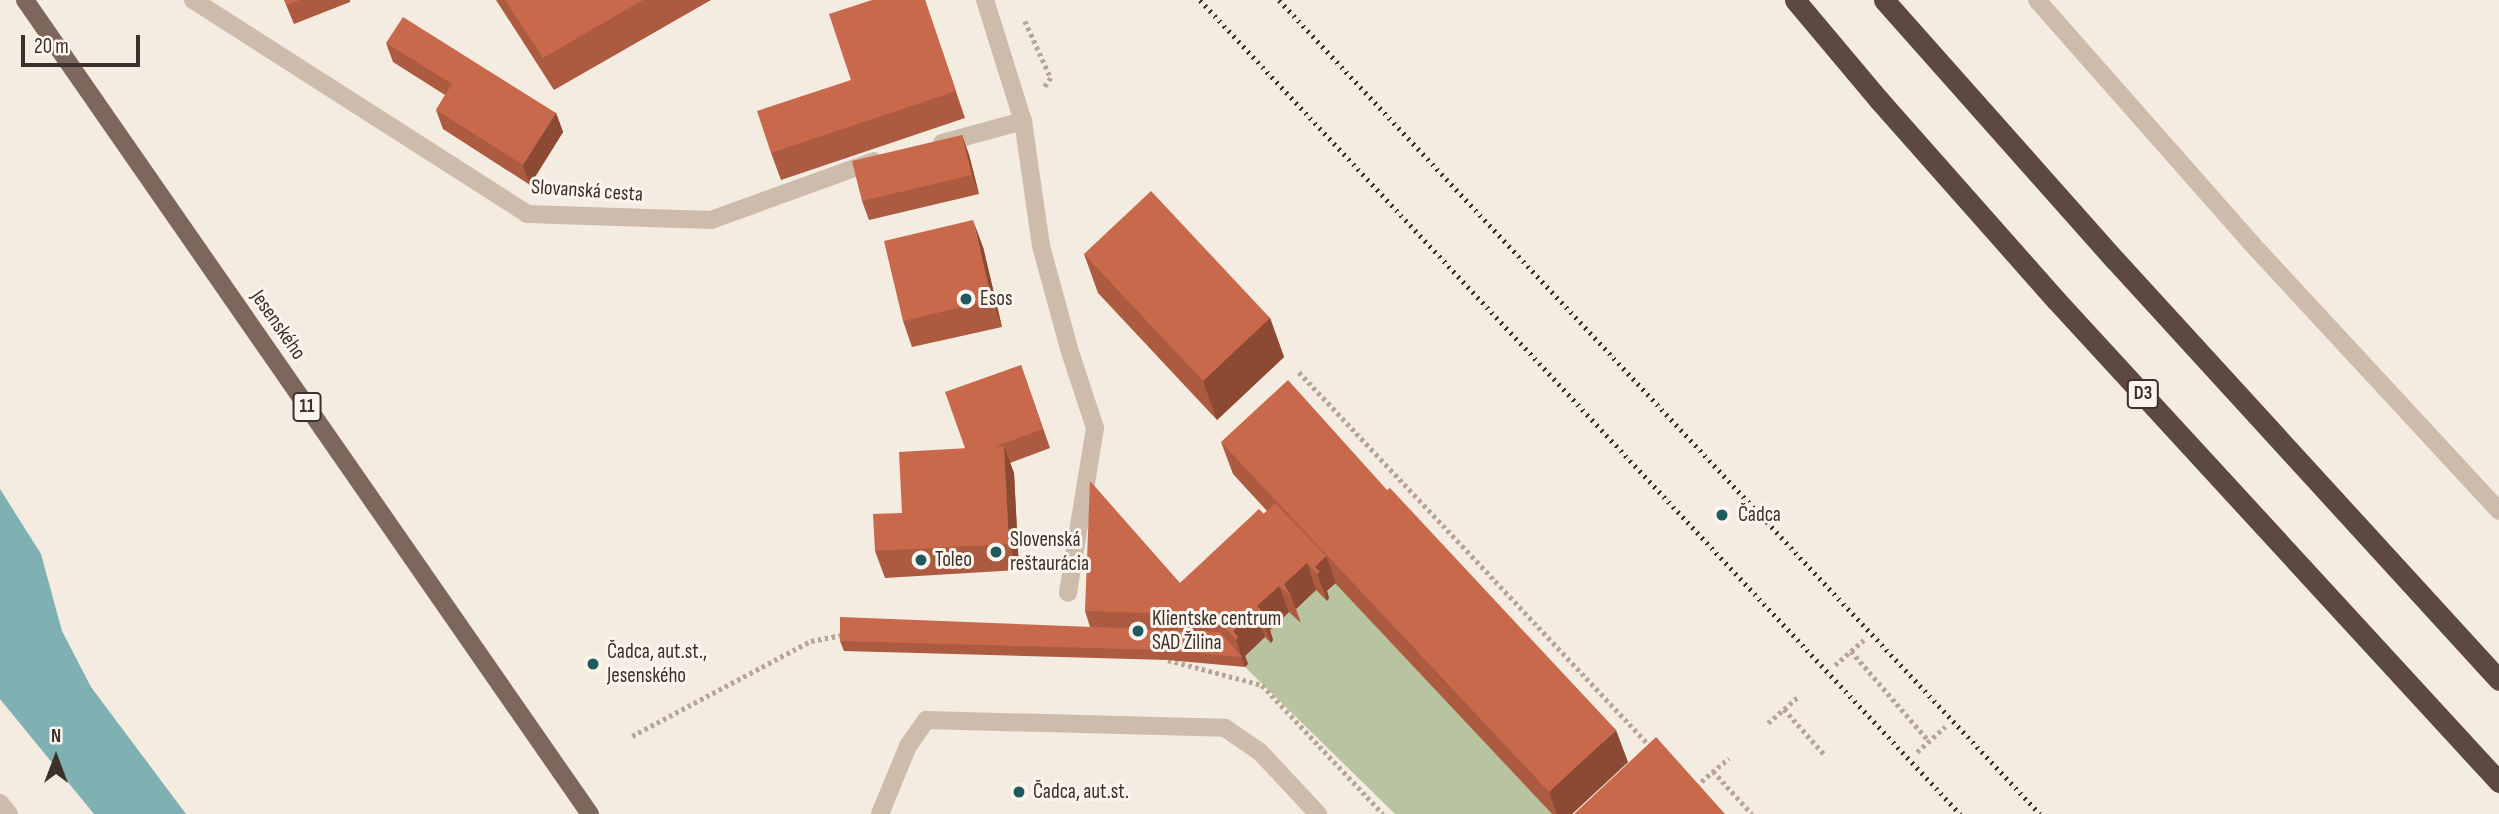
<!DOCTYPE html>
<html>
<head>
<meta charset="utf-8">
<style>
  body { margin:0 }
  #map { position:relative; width:2499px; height:814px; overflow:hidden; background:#f4ebe1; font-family:"Sofia Sans Condensed",sans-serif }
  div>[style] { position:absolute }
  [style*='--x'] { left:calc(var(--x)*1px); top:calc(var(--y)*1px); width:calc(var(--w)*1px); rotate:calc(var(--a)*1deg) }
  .green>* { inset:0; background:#b8c4a0 }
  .water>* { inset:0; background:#7fb0b2 }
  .path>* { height:4.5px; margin-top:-2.25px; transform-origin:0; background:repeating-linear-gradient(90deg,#b9a596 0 3.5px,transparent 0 7px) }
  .minor>* { height:18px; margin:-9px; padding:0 9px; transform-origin:9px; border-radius:9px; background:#cdbbac }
  .major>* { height:18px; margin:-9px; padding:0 9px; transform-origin:9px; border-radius:9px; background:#7d675c }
  .highway>* { height:21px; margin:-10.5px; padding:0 10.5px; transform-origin:10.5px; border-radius:10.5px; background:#5c4a42 }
  .rail>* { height:5px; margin-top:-2.5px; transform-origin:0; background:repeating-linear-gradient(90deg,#3b302b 0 2px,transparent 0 7px) }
  .wall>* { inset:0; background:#ac5a40 }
  .shaded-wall>* { inset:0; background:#8c4a34 }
  .building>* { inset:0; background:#c8694b }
  .dots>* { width:19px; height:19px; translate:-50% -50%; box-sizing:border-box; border:4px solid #fbf5ee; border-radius:50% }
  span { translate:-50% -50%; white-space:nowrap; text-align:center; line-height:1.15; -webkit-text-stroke:6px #fbf5ee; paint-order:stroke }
  .shield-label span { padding:2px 5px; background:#fbf5ee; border:2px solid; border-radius:5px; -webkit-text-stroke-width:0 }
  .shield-label { font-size:19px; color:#3b302b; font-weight:700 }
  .street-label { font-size:21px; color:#3b302b }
  .poi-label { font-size:21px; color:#3b302b }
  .left { translate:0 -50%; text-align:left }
  .north { position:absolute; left:21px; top:723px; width:70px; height:70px; -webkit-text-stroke:5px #fbf5ee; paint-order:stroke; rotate:0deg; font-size:19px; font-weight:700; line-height:28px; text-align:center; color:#3b302b }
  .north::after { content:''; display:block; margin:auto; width:24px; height:32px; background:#3b302b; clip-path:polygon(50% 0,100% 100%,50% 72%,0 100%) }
  .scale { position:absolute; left:21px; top:35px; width:119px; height:32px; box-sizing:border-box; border:4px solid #3b302b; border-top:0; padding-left:9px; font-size:21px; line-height:24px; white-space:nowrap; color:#3b302b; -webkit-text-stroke:5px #fbf5ee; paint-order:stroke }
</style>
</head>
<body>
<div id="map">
  <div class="green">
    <i style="clip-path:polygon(1336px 583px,1552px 814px,1395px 814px,1245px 667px,1248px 664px,1243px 658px,1265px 637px,1271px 642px,1273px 640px,1267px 633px,1289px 612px,1299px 618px,1294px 611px,1316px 590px,1327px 601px,1329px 598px,1325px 594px)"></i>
  </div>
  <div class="water">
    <i style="clip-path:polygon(0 489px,41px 554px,62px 631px,91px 687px,186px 814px,94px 814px,0 699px)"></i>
  </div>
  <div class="path">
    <i style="--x:1025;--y:21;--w:63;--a:65.5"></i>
    <i style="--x:1051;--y:78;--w:12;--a:125"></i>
    <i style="--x:1299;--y:372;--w:514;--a:46.81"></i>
    <i style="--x:1851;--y:651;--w:119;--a:49.1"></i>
    <i style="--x:1168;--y:660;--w:97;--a:14.9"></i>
    <i style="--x:1262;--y:685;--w:177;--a:46.8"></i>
    <i style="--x:1835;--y:665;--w:38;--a:-41"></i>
    <i style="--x:1784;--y:709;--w:60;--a:48.4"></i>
    <i style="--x:1768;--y:723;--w:40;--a:-41"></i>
    <i style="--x:632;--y:736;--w:203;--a:-28"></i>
    <i style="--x:811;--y:641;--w:33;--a:-11"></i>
    <i style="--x:1917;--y:752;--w:38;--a:-42"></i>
    <i style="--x:1713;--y:771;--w:58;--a:47.8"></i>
    <i style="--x:1696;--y:786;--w:43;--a:-40.3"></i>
  </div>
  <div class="minor">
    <i style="--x:193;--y:0;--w:397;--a:32.6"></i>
    <i style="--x:527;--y:214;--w:184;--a:1.9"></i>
    <i style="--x:711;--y:220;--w:173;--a:-19.9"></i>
    <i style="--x:985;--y:0;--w:127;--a:72.6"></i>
    <i style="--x:1023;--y:121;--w:126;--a:81.8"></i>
    <i style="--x:1041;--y:246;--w:110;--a:74.7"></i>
    <i style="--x:1070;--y:352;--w:80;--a:71.8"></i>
    <i style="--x:1095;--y:428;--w:167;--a:99.3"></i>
    <i style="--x:2037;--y:0;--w:325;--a:48.6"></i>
    <i style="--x:2252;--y:244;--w:364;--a:47.2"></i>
    <i style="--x:942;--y:143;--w:84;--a:-15.2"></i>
    <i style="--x:0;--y:803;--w:14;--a:51"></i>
    <i style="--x:880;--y:814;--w:74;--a:-67.6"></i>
    <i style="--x:908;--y:746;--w:32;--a:-55"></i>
    <i style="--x:926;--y:720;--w:299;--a:1.5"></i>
    <i style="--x:1225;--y:728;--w:42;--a:34.4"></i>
    <i style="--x:1260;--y:752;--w:85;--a:46.9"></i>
  </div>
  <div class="major">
    <i style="--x:25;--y:0;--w:991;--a:55.24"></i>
  </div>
  <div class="highway">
    <i style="--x:1795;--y:0;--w:131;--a:50"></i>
    <i style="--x:1879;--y:100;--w:267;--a:48.5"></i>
    <i style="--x:2056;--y:300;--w:655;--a:47.41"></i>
    <i style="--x:1884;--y:0;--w:348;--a:48.4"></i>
    <i style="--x:2115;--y:260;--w:569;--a:47.56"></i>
  </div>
  <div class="rail">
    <i style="--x:1200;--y:0;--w:1114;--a:46.96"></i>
    <i style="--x:1279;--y:0;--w:1114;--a:46.93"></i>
  </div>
  <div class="wall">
    <i style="clip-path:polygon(284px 0,350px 0,350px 2px,294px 24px)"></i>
    <i style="clip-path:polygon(496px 0,711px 0,554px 90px)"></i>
    <i style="clip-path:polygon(925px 0,965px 118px,781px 180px,771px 153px,851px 80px)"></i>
    <i style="clip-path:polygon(386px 43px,556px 113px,563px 132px,530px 185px,443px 129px,436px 110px,445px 95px,393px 62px)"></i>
    <i style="clip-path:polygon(962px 135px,969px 155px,979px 194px,869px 220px,862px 201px)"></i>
    <i style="clip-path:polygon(983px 247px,1002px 327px,912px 347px,903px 321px)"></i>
    <i style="clip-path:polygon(1084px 254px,1270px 318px,1284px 357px,1217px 420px,1098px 293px)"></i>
    <i style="clip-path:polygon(1021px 365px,1050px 448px,1010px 463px,1014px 473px,1019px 570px,885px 578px,875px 551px,902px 513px,965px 448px)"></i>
    <i style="clip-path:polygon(1221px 442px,1628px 762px,1572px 814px,1552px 814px,1335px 583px,1327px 591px,1329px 598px,1327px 601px,1316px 590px,1296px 609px,1301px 623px,1289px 612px,1270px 630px,1273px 640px,1271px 643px,1265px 637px,1245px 656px,1248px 664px,1245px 667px,1168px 660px,844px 651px,840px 641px,1090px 627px,1085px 611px,1180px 583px,1267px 511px,1233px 474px)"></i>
  </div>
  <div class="shaded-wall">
    <i style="clip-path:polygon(556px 113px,563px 132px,530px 185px,523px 165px)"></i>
    <i style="clip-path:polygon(962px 135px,969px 155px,979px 194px,972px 175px)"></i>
    <i style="clip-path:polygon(973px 220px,983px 247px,1002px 327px,992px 300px)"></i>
    <i style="clip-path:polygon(1270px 318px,1284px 357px,1217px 420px,1203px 381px)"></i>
    <i style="clip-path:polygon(1004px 446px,1014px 473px,1019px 570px,1009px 544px)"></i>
    <i style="clip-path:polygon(1326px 556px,1336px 583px,1327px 591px,1329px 598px,1327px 601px,1315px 567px)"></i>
    <i style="clip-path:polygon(1307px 563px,1316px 590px,1296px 609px,1291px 596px,1284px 584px)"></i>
    <i style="clip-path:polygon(1279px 586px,1289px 612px,1270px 630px,1273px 640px,1271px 643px,1257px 606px)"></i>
    <i style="clip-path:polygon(1256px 610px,1265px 637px,1245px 656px,1248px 664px,1245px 667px,1233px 631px)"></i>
    <i style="clip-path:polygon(1616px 730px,1628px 762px,1572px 814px,1557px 814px,1549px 792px)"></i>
  </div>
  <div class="building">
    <i style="clip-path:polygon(285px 0,300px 0,287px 5px)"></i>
    <i style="clip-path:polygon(505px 0,643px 0,543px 58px)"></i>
    <i style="clip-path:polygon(872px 0,925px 0,956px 91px,771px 153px,757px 111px,851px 80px,829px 14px)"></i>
    <i style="clip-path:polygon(403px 17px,556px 113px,523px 165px,436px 110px,452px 84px,386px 43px)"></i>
    <i style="clip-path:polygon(962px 135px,972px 175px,862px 201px,852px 161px)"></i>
    <i style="clip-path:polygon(1151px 191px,1270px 318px,1203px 381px,1084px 254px)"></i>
    <i style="clip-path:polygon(973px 220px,992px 300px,903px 321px,884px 241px)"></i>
    <i style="clip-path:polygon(1021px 365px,1043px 429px,994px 447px,965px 448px,945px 392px)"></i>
    <i style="clip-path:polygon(1288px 380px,1387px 490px,1390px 488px,1616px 730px,1549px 792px,1221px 442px)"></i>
    <i style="clip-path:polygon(1004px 446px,1009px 544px,875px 551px,873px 514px,902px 513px,899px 452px)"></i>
    <i style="clip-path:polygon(1090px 481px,1180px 583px,1259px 509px,1264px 514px,1275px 503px,1326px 556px,1315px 567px,1320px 572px,1317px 574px,1307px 563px,1284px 584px,1291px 596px,1279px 586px,1257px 606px,1264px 613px,1261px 616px,1256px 610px,1233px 631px,1238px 637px,1236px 640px,1214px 615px,1085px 611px)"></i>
    <i style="clip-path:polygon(840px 617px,1220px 632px,1242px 657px,1164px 650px,840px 641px)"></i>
    <i style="clip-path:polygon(1656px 737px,1725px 814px,1574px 814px)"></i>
  </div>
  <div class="dots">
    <i style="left:966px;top:299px;background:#1f5a5e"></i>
    <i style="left:1722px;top:515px;background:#1f5a5e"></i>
    <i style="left:996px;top:552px;background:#1f5a5e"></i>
    <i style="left:921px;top:560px;background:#1f5a5e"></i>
    <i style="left:1138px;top:631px;background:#1f5a5e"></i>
    <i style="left:593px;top:664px;background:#1f5a5e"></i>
    <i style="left:1019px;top:792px;background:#1f5a5e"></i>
  </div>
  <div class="shield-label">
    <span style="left:2143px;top:394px">D3</span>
    <span style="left:307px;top:407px">11</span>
  </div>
  <div class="street-label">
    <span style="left:587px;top:191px;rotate:4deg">Slovanská cesta</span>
    <span style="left:278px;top:325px;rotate:55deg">Jesenského</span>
  </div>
  <div class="poi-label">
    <span class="left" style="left:980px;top:299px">Esos</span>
    <span class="left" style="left:1738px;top:515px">Čadca</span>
    <span class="left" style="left:1010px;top:552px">Slovenská<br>reštaurácia</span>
    <span class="left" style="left:935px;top:560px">Toleo</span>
    <span class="left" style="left:1152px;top:631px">Klientske centrum<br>SAD Žilina</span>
    <span class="left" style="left:607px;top:664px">Čadca, aut.st.,<br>Jesenského</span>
    <span class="left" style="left:1033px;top:792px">Čadca, aut.st.</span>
  </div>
  <div class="north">N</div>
  <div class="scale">20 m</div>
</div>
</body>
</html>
